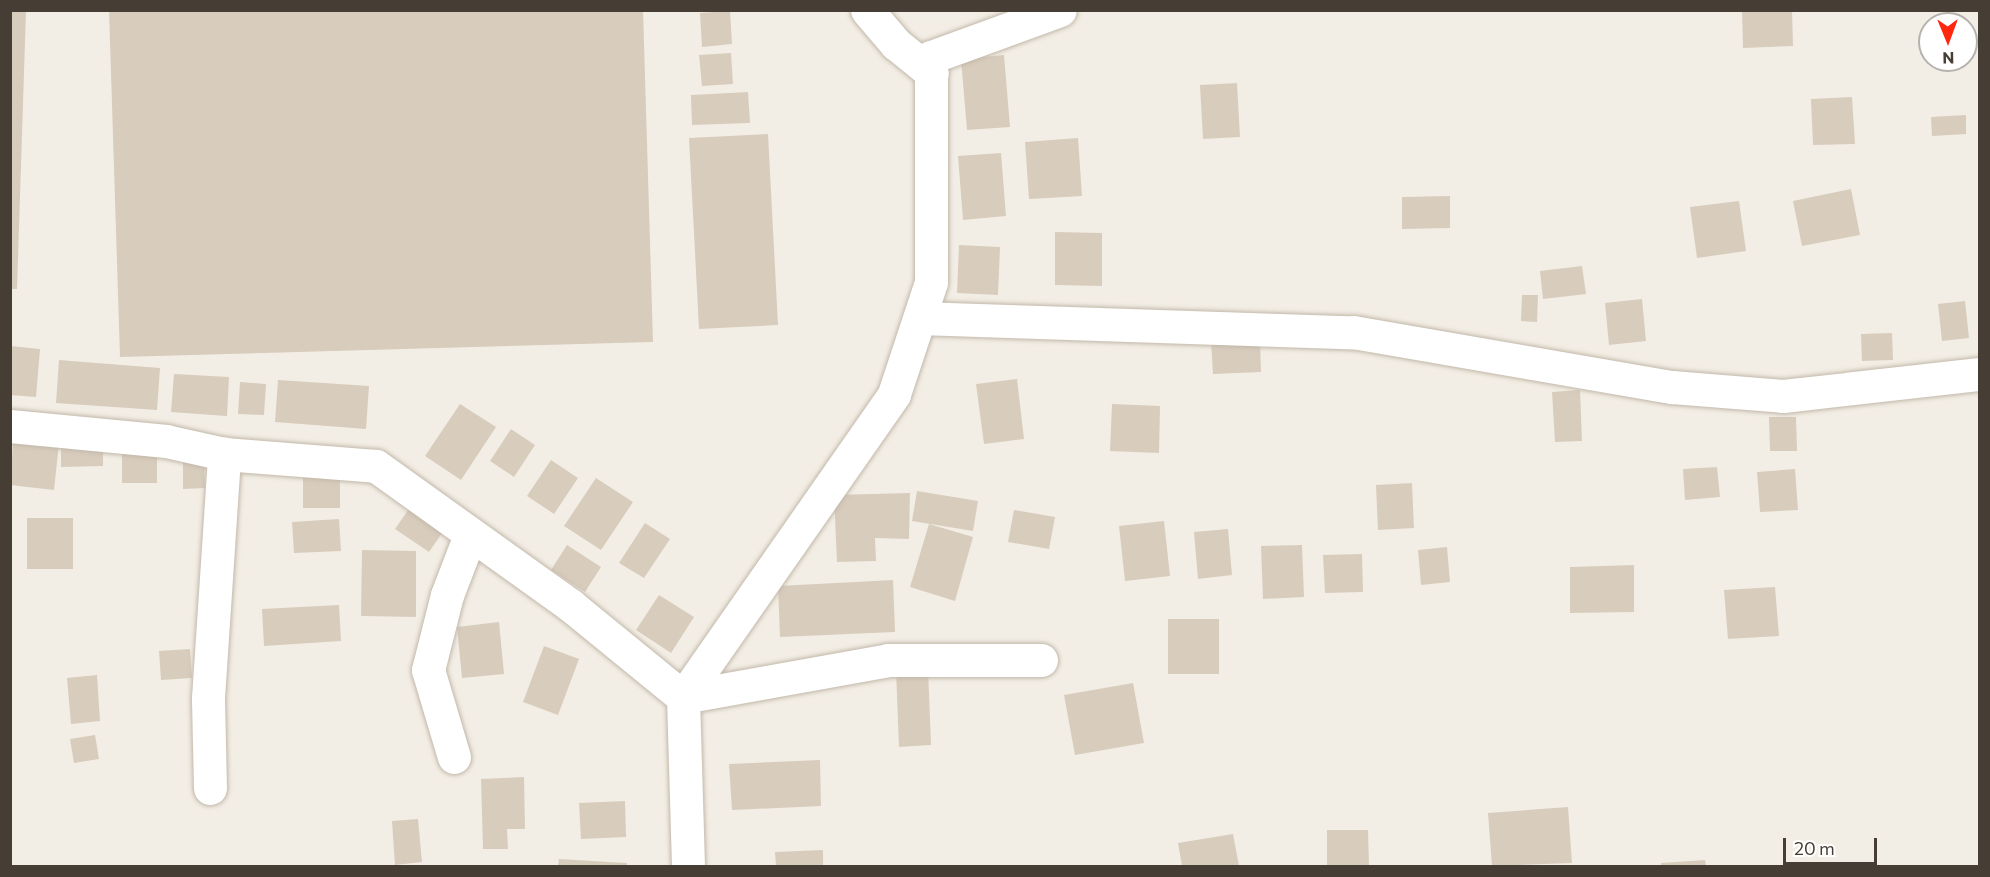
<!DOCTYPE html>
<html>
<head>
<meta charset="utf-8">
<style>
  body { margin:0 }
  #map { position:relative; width:1990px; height:877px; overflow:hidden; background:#f3eee5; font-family:Commissioner,sans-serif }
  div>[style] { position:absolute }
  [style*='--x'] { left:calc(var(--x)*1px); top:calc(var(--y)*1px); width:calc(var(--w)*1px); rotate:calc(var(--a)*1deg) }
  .building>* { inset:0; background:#d8ccbd }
  .roads { filter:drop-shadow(0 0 2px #c2b8aa) drop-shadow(0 0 2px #c2b8aa) }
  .minor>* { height:33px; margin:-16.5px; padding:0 16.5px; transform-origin:16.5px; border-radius:16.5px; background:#fff }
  span { translate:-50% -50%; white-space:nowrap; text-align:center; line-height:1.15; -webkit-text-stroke:4.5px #fff; paint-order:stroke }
  .frame { position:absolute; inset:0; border:12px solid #463e35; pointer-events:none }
  .north { position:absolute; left:1918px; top:12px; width:60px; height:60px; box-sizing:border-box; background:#fff; border:2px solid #b5b2ae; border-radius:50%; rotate:179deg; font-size:16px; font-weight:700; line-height:24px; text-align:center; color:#463e35 }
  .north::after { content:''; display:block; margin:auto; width:21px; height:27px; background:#ff2710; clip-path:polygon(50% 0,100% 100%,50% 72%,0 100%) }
  .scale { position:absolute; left:1783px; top:838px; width:94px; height:27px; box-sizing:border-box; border:3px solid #463e35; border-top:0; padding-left:8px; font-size:18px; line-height:21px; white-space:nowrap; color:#463e35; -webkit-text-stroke:4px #fff; paint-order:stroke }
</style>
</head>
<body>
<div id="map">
  <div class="building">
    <i style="clip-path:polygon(109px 10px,643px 10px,653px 342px,120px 357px)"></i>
    <i style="clip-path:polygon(1742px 10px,1792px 10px,1793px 46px,1743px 48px)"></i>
    <i style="clip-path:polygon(10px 11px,26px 11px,17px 289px,10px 289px)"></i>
    <i style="clip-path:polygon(730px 11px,732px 44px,702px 47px,700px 13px)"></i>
    <i style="clip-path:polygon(731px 53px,733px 84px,702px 86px,699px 55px)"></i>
    <i style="clip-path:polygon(1004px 55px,1010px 127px,967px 130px,961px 59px)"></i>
    <i style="clip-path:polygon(1237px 83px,1240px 137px,1203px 139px,1200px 85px)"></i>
    <i style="clip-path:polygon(748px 92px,750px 123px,692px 125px,691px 95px)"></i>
    <i style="clip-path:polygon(1852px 97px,1855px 144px,1813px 145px,1811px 99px)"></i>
    <i style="clip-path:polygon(1966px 115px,1966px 134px,1932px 136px,1931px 117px)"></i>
    <i style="clip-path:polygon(768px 134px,778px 325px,699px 329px,689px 138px)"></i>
    <i style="clip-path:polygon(1078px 138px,1082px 196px,1029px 199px,1025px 142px)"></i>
    <i style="clip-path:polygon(1001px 153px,1006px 216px,963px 220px,958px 156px)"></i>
    <i style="clip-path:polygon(1851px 189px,1860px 235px,1802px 246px,1793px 201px)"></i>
    <i style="clip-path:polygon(1450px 196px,1450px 228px,1402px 229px,1402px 197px)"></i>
    <i style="clip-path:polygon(1739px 201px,1746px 251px,1697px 258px,1690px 207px)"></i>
    <i style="clip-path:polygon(1055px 232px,1102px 233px,1102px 286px,1055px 285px)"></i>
    <i style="clip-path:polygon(959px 245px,1000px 247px,998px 295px,957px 293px)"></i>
    <i style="clip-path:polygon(1582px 266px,1586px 294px,1543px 299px,1540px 271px)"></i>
    <i style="clip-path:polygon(1522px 295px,1538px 295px,1537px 322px,1521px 321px)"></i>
    <i style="clip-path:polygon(1642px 299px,1646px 341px,1609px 345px,1605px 303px)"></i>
    <i style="clip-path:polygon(1965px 301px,1969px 338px,1942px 341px,1938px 304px)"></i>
    <i style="clip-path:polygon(1892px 333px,1893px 360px,1862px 361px,1861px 334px)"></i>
    <i style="clip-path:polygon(1260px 339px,1261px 372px,1213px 374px,1211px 341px)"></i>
    <i style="clip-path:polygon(10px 346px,40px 349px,36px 397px,10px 395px)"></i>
    <i style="clip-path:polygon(59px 360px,160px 368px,157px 410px,56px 403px)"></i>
    <i style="clip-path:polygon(174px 374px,229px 377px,227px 416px,171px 412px)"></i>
    <i style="clip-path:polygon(1017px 379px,1024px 439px,984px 444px,976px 384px)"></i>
    <i style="clip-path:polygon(278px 380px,369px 386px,366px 429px,275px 422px)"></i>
    <i style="clip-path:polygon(240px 382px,266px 384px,264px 415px,238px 414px)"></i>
    <i style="clip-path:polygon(1580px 390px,1582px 441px,1555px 442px,1552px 392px)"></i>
    <i style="clip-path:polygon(460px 404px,496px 427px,461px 480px,425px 456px)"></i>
    <i style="clip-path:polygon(1112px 404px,1160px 406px,1159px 453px,1110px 451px)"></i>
    <i style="clip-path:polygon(1769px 417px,1796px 417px,1797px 451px,1770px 451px)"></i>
    <i style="clip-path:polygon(14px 428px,60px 434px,54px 490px,10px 485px)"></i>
    <i style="clip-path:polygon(511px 429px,535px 445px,514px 477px,490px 461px)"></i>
    <i style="clip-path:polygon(103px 440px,103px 466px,61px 467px,61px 441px)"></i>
    <i style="clip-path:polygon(122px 450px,157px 450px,157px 483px,122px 483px)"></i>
    <i style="clip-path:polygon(204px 459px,205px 488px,183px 489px,183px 460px)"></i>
    <i style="clip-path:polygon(551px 460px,578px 478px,554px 514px,527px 496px)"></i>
    <i style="clip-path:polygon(303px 467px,340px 468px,340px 508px,303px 508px)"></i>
    <i style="clip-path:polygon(1717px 467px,1720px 497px,1685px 500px,1683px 469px)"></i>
    <i style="clip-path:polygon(1795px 469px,1798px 510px,1760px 512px,1757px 472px)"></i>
    <i style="clip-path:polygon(596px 478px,633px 502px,601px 550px,564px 526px)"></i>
    <i style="clip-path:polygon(1412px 483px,1414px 528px,1378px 530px,1376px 485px)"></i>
    <i style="clip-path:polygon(917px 491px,978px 501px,973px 531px,912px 521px)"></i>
    <i style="clip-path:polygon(910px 493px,909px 539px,875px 538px,876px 561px,837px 562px,834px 495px)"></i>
    <i style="clip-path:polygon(413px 503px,447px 526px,429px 552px,395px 529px)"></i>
    <i style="clip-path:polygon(1014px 510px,1055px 517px,1049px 549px,1008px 542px)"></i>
    <i style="clip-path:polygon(27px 518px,73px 518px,73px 569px,27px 569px)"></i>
    <i style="clip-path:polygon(339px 519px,341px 551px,294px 553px,292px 522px)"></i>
    <i style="clip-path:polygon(1164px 521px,1170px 576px,1125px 581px,1119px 526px)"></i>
    <i style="clip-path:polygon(645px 523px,670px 539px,644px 578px,619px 563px)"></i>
    <i style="clip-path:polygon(929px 524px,973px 537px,955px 601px,910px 587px)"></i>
    <i style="clip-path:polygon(1228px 529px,1232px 575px,1198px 579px,1194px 532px)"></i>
    <i style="clip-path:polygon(567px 545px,601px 567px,585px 592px,551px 570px)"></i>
    <i style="clip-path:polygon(1302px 545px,1304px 597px,1263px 599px,1261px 546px)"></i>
    <i style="clip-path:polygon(1447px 547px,1450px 582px,1421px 585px,1418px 550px)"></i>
    <i style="clip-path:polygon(362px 550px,416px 551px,416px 617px,361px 616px)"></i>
    <i style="clip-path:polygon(1362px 554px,1363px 592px,1325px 593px,1323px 555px)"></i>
    <i style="clip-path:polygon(1634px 565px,1634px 612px,1570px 613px,1570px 567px)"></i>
    <i style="clip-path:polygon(893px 580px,895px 632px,780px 637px,778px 586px)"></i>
    <i style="clip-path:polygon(1775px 587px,1779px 636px,1728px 639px,1724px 590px)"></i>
    <i style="clip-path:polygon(659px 595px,694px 617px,671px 653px,636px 630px)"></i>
    <i style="clip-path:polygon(339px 605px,341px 641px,264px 646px,262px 609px)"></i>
    <i style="clip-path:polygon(1168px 619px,1219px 619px,1219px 674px,1168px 674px)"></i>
    <i style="clip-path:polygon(499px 622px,504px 674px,462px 678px,457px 627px)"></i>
    <i style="clip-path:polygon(544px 646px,579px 659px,558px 715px,523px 702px)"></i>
    <i style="clip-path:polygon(190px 649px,192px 678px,161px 680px,159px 651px)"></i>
    <i style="clip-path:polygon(928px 669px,931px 745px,899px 747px,896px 670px)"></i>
    <i style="clip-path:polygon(97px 675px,100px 721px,71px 724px,67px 678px)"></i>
    <i style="clip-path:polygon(1133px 683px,1144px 743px,1075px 755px,1064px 695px)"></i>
    <i style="clip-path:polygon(95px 735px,99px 759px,74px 763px,70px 739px)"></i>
    <i style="clip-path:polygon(820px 760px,821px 806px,732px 810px,729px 764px)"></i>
    <i style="clip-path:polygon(524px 777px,525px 829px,507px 829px,508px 849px,483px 849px,481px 779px)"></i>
    <i style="clip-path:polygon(625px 801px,626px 837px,581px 839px,579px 803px)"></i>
    <i style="clip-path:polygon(1568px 807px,1572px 863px,1492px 866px,1488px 813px)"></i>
    <i style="clip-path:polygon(418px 819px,422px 862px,395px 865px,392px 821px)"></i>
    <i style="clip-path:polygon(1327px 830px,1368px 830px,1369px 866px,1327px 866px)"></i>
    <i style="clip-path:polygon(1233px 834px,1239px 866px,1182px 866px,1178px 843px)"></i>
    <i style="clip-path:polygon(823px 850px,823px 866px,776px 866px,775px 852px)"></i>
    <i style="clip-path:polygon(559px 859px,627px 863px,627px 866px,558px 866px)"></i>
    <i style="clip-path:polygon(1705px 860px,1706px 866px,1661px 866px,1661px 863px)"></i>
  </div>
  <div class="roads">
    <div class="minor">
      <i style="--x:867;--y:10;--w:45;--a:49.5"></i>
      <i style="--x:896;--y:44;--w:46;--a:38.9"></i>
      <i style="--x:920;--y:318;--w:433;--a:1.9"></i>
      <i style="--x:1353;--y:332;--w:324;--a:9.8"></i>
      <i style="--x:1672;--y:387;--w:111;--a:4.6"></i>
      <i style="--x:1783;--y:396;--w:198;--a:-6.4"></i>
      <i style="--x:10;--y:426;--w:157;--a:5.5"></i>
      <i style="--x:166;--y:441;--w:59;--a:12.6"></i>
      <i style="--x:224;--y:454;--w:152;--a:4.5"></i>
      <i style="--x:376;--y:466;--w:239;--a:35.6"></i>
      <i style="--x:570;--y:605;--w:146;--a:39.2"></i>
      <i style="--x:683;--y:697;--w:169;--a:88.3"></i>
      <i style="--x:683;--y:697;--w:369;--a:-55.1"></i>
      <i style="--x:894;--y:394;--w:118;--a:-71.7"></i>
      <i style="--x:931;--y:282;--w:225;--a:-90"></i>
      <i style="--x:931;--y:57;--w:137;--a:-20"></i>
      <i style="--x:683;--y:697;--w:208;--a:-10.2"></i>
      <i style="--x:888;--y:660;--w:153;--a:0"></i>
      <i style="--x:454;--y:757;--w:91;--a:-106.6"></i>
      <i style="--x:428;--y:670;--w:77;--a:-75.8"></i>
      <i style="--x:447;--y:595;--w:64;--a:-69"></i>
      <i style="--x:210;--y:788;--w:90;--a:-91.3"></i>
      <i style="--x:208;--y:698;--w:245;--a:-86.2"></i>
    </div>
  </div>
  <div class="frame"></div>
  <div class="north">N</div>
  <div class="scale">20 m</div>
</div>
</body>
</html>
